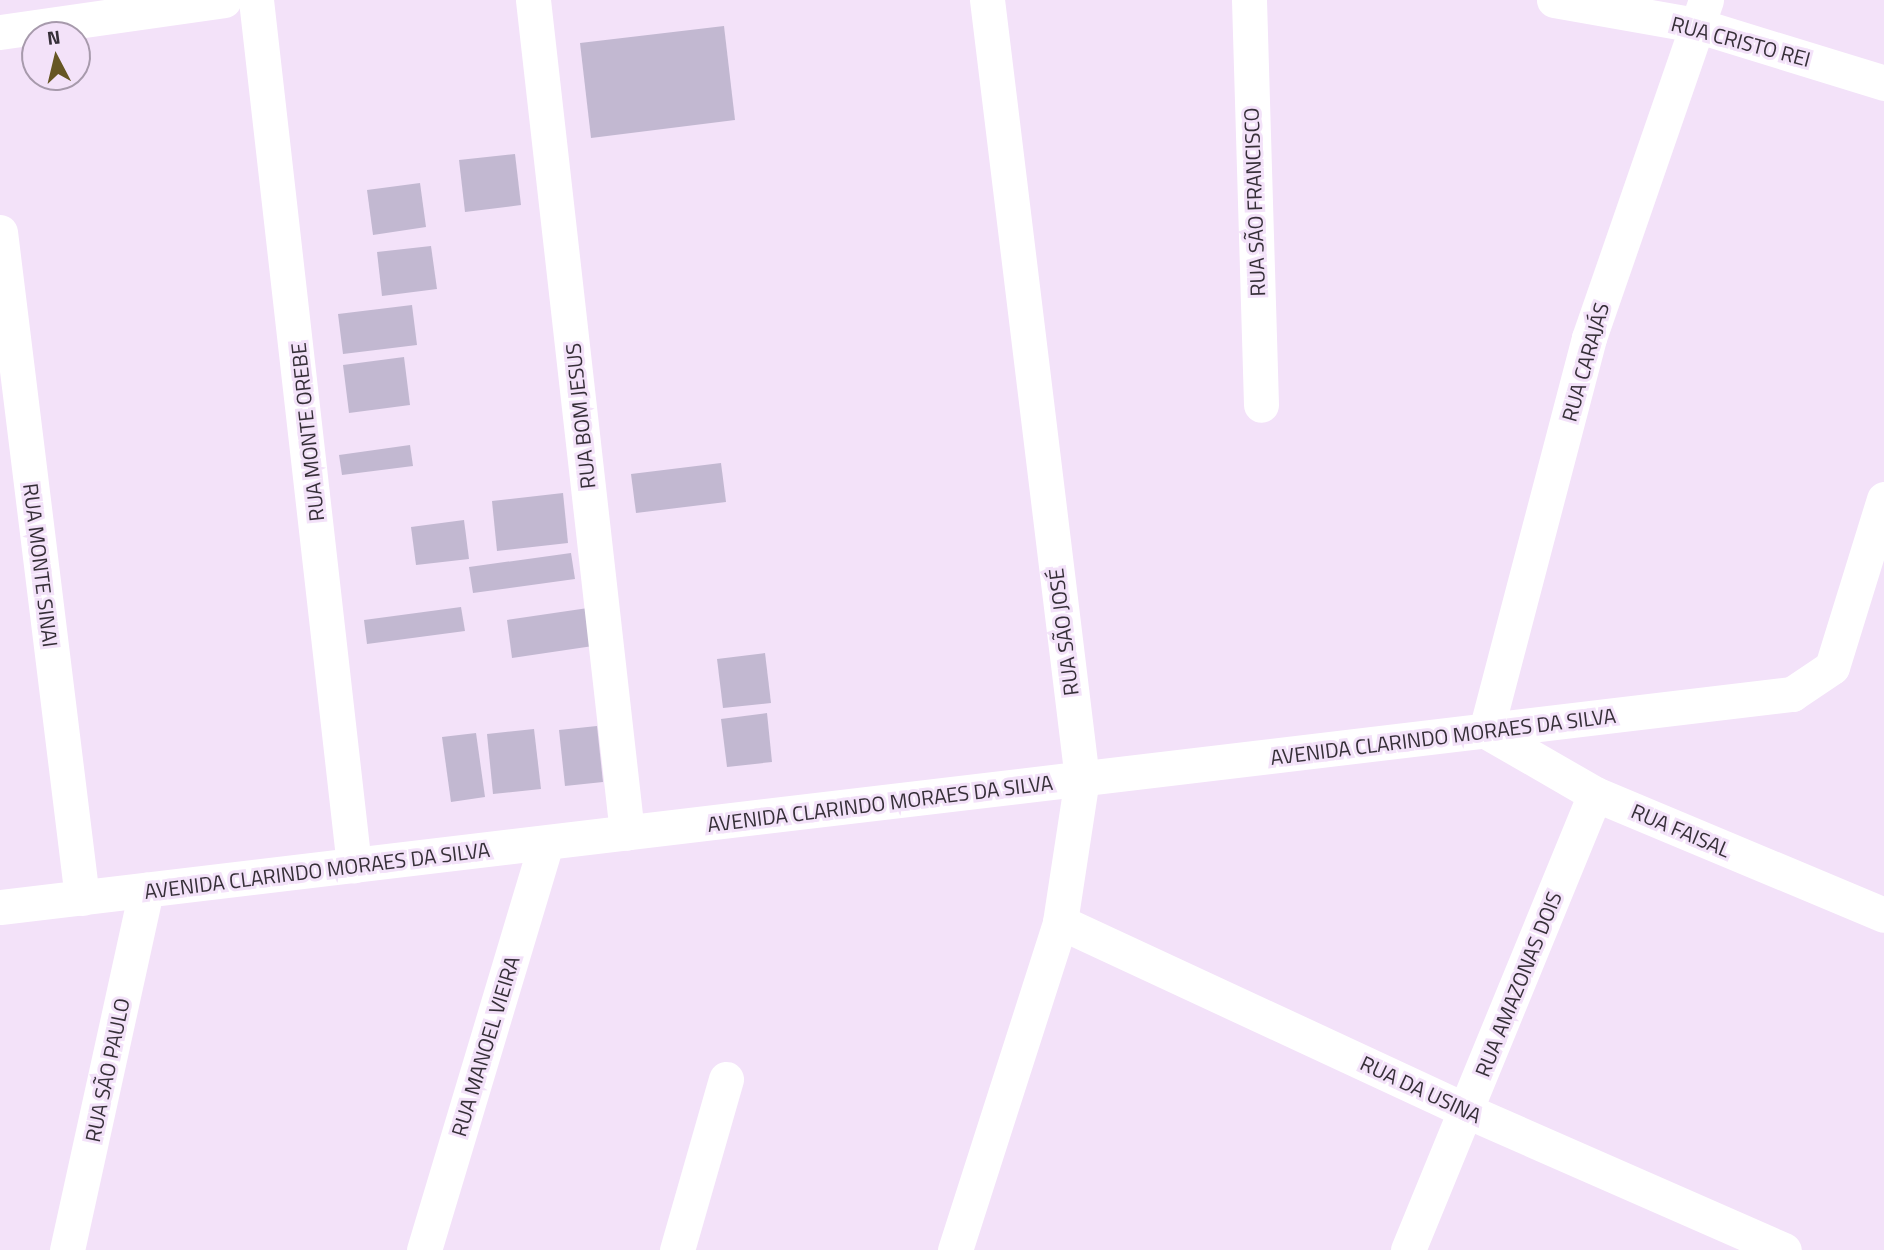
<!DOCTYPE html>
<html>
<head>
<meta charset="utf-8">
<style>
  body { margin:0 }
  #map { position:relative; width:1884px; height:1250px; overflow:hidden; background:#f3e2f9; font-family:"Titillium Web",sans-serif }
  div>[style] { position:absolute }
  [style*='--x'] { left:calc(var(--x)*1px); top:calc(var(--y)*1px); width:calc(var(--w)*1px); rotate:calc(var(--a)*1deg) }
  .building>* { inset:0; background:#c2b8d1 }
  .minor>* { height:35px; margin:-17.5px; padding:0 17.5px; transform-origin:17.5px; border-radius:17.5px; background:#fff }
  span { translate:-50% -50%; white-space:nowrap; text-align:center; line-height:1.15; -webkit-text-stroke:6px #f3e2f9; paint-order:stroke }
  .street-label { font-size:21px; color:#362f38 }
  .north { position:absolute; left:21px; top:21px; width:70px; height:70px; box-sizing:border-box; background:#f3e2f9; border:2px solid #a79aac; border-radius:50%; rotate:353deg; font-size:19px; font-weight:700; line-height:28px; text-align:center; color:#362f38 }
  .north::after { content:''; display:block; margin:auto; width:24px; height:32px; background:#665623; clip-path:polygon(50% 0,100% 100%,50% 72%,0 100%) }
</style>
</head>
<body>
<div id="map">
  <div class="building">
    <i style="clip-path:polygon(724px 26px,735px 120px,591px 138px,580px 43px)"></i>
    <i style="clip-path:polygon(515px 154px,521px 205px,465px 212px,459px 160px)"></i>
    <i style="clip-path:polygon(420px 183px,426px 227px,373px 235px,367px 190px)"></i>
    <i style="clip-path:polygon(431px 246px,437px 289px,382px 296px,377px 252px)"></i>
    <i style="clip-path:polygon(412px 305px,417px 345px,343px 354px,338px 314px)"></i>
    <i style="clip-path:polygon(404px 357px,410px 405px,349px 413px,343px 365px)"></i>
    <i style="clip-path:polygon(410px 445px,413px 466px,342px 475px,339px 455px)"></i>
    <i style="clip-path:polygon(721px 463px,726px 502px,636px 513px,631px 474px)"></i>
    <i style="clip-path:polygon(563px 493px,568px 543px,497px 551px,492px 501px)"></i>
    <i style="clip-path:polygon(464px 520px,469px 559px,416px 565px,411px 527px)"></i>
    <i style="clip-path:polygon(571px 553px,575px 579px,473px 593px,469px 567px)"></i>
    <i style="clip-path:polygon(461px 607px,465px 631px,367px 644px,364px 620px)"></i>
    <i style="clip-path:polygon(588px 608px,593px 646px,512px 658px,507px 620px)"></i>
    <i style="clip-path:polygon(765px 653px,771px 703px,723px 708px,717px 659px)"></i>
    <i style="clip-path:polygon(767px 713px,772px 762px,727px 767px,721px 719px)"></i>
    <i style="clip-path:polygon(597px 726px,603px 782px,565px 786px,559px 730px)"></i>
    <i style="clip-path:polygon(534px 729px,541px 789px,493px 794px,487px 734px)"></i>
    <i style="clip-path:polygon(476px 733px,485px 797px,451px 802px,442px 737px)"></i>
  </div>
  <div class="minor">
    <i style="--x:256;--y:0;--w:871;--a:83.54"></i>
    <i style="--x:533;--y:0;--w:838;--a:83.56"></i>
    <i style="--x:1249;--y:0;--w:405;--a:88.3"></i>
    <i style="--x:1554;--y:0;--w:144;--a:10"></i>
    <i style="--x:1696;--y:25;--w:197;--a:17.1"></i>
    <i style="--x:1706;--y:0;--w:358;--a:109.1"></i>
    <i style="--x:1589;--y:338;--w:406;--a:104.7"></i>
    <i style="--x:1486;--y:731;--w:126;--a:30"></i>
    <i style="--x:1595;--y:794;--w:313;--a:22.7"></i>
    <i style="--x:0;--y:32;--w:226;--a:-8.1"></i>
    <i style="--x:0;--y:232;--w:671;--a:82.98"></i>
    <i style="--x:0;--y:907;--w:1805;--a:-6.78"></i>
    <i style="--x:1792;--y:694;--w:48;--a:-34"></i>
    <i style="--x:1832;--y:667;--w:176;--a:-72.8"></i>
    <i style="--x:1060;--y:922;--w:449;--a:24.9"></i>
    <i style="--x:1467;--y:1111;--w:346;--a:23.7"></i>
    <i style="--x:67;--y:1250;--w:369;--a:-77.6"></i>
    <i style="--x:424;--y:1250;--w:425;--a:-73.3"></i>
    <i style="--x:677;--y:1250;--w:178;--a:-74"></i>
    <i style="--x:955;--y:1250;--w:344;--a:-72.2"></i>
    <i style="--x:1060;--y:922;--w:145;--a:-81.3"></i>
    <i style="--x:1082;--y:779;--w:785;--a:-96.95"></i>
    <i style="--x:1408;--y:1250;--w:493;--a:-67.7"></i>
  </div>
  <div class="street-label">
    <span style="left:1741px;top:41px;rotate:15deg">RUA CRISTO REI</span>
    <span style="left:1254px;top:202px;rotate:-92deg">RUA SÃO FRANCISCO</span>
    <span style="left:1585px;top:362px;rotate:-74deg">RUA CARAJÁS</span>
    <span style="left:580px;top:416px;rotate:-96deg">RUA BOM JESUS</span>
    <span style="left:307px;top:432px;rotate:-96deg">RUA MONTE OREBE</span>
    <span style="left:41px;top:565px;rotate:83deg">RUA MONTE SINAI</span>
    <span style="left:1063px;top:632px;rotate:-97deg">RUA SÃO JOSÉ</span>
    <span style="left:1443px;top:736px;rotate:-7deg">AVENIDA CLARINDO MORAES DA SILVA</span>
    <span style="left:880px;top:803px;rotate:-7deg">AVENIDA CLARINDO MORAES DA SILVA</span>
    <span style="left:1681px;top:830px;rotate:23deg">RUA FAISAL</span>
    <span style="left:317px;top:870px;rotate:-7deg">AVENIDA CLARINDO MORAES DA SILVA</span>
    <span style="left:1518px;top:984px;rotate:-68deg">RUA AMAZONAS DOIS</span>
    <span style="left:485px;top:1046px;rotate:-73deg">RUA MANOEL VIEIRA</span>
    <span style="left:107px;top:1070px;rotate:-78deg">RUA SÃO PAULO</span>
    <span style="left:1421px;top:1089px;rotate:25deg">RUA DA USINA</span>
  </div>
  <div class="north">N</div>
</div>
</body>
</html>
